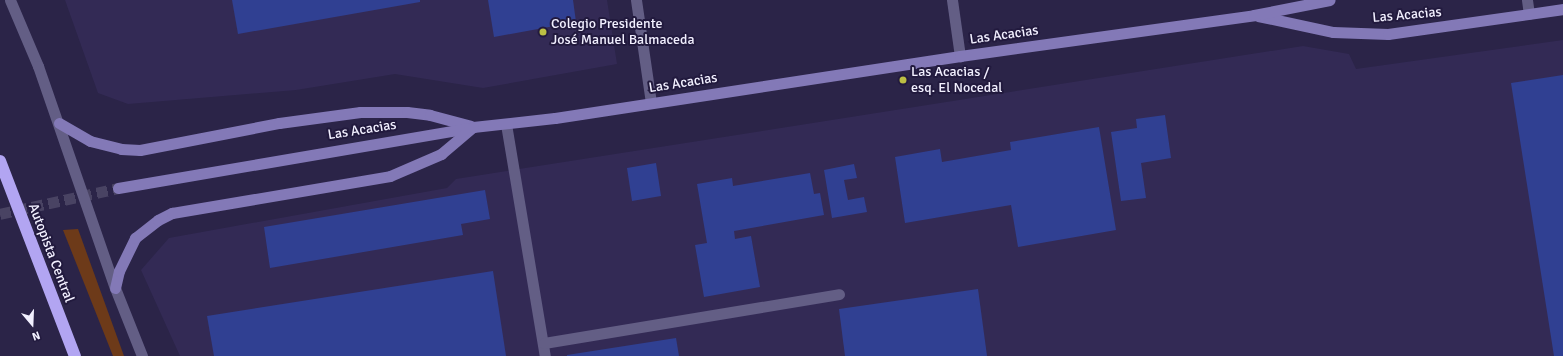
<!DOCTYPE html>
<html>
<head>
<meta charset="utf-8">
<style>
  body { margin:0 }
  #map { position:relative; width:1563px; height:356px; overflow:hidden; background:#2b2448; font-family:Signika,sans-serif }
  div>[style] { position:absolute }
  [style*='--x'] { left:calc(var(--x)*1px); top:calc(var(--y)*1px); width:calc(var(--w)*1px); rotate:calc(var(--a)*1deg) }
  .built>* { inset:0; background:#332a55 }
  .green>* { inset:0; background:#6d3a19 }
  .building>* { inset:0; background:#304092 }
  .secondary-tunnel>* { height:11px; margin-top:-5.5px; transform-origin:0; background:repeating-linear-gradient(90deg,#494363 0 11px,transparent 0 16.5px) }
  .service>* { height:11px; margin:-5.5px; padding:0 5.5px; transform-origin:5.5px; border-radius:5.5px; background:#635e85 }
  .minor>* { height:11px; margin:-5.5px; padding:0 5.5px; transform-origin:5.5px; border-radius:5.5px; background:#635e85 }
  .tertiary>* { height:11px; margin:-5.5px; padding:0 5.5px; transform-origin:5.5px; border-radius:5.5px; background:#635e85 }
  .secondary>* { height:11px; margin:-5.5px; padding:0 5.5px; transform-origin:5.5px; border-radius:5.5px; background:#8379b7 }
  .motorway>* { height:12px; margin:-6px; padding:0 6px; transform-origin:6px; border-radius:6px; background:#b2a5f2 }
  .dots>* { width:11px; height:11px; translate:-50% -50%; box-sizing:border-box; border:2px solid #221a3e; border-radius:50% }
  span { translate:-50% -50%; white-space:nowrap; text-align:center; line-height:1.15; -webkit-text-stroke:4px #221a3e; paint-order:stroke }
  .street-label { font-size:14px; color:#f2f0ff }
  .poi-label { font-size:14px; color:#f2f0ff }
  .left { translate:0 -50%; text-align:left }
  .north { position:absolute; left:12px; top:304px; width:40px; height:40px; -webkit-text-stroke:3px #221a3e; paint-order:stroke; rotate:161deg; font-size:11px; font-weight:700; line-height:16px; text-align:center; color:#f2f0ff }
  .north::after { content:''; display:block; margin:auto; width:14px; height:18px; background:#f2f0ff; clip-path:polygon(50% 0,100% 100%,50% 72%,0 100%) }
</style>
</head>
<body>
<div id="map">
  <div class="built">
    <i style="clip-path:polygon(65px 0,607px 0,617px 64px,483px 88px,395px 74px,296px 90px,128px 104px,98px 93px)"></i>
    <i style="clip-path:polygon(1563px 40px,1563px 356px,180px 356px,141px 270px,169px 238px,447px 188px,456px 179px,1303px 46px,1349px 54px,1356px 69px)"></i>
  </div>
  <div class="green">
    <i style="clip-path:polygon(78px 229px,124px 356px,113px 356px,63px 230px)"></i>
  </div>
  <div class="building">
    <i style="clip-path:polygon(232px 0,420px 0,420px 2px,238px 34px)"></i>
    <i style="clip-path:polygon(488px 0,573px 0,576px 22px,494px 37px)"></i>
    <i style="clip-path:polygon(1563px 75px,1563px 356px,1554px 356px,1511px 83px)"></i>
    <i style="clip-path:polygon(1165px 115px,1171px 158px,1141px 163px,1146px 198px,1121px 201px,1111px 132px,1137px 128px,1136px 119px)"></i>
    <i style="clip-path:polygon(1099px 127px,1116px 230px,1018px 247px,1011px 205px,905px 223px,895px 157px,940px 149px,942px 162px,1011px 150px,1010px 142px)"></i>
    <i style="clip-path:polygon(656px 163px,661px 196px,632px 201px,627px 168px)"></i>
    <i style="clip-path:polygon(854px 164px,857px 178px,844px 180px,848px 200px,864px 197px,867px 212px,832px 218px,824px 170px)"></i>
    <i style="clip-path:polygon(810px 173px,814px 194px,820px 193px,824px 215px,734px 231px,735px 239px,751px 236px,760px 287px,704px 297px,695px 245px,707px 243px,697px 184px,732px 178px,733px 186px)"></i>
    <i style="clip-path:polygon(485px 190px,490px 219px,461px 224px,463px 235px,270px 268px,264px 227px)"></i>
    <i style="clip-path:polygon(493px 271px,506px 356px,214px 356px,207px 316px)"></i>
    <i style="clip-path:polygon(978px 289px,987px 356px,845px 356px,839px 309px)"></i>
    <i style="clip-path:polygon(676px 338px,679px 356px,567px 356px,567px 355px)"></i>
  </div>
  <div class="secondary-tunnel">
    <i style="--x:0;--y:214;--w:121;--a:-12.4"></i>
  </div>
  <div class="service">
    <i style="--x:506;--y:124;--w:235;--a:80.5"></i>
    <i style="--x:544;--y:343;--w:299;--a:-9.4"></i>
  </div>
  <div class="minor">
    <i style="--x:636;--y:0;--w:104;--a:81.7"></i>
    <i style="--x:952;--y:0;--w:57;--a:81.9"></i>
    <i style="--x:1527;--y:0;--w:14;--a:82"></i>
  </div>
  <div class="tertiary">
    <i style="--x:10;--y:0;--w:72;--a:67"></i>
    <i style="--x:38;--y:66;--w:235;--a:70.9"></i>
    <i style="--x:115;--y:288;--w:73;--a:68.3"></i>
  </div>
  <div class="secondary">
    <i style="--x:1258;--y:16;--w:77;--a:12"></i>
    <i style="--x:1333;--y:32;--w:55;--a:2.1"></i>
    <i style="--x:1388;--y:34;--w:177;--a:-8.1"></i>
    <i style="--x:59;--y:123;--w:36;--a:30"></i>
    <i style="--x:90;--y:141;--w:32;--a:14"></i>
    <i style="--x:121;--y:149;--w:19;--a:3"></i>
    <i style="--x:140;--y:150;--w:142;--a:-11"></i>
    <i style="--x:279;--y:123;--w:82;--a:-7.7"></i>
    <i style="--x:360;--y:112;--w:47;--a:0"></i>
    <i style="--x:407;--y:112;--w:23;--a:7"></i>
    <i style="--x:430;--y:115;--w:42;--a:15"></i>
    <i style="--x:118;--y:188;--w:360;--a:-9.7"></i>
    <i style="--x:473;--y:127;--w:82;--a:-6.3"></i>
    <i style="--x:555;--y:118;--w:410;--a:-8.7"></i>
    <i style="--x:960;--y:56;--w:297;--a:-7.9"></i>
    <i style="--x:1254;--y:15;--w:77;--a:-11.2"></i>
    <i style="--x:115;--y:288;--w:17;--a:-77"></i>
    <i style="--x:119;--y:271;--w:37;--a:-64"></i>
    <i style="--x:135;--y:238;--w:29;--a:-38"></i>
    <i style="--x:158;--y:220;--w:16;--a:-27"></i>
    <i style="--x:172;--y:213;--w:221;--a:-9.6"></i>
    <i style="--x:390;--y:176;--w:56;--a:-23.3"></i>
    <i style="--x:441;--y:154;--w:42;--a:-40.2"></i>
  </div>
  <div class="motorway">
    <i style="--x:0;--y:161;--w:209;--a:69"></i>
  </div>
  <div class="dots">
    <i style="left:543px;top:32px;background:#bcbf44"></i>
    <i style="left:903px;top:80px;background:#bcbf44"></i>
  </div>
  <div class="street-label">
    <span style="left:1407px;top:15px;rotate:-5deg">Las Acacias</span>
    <span style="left:1004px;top:35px;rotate:-8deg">Las Acacias</span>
    <span style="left:683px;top:83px;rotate:-9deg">Las Acacias</span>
    <span style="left:362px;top:130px;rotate:-9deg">Las Acacias</span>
    <span style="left:51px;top:253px;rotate:69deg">Autopista Central</span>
  </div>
  <div class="poi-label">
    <span class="left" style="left:551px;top:32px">Colegio Presidente<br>José Manuel Balmaceda</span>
    <span class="left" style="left:911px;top:80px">Las Acacias /<br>esq. El Nocedal</span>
  </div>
  <div class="north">N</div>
</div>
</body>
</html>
